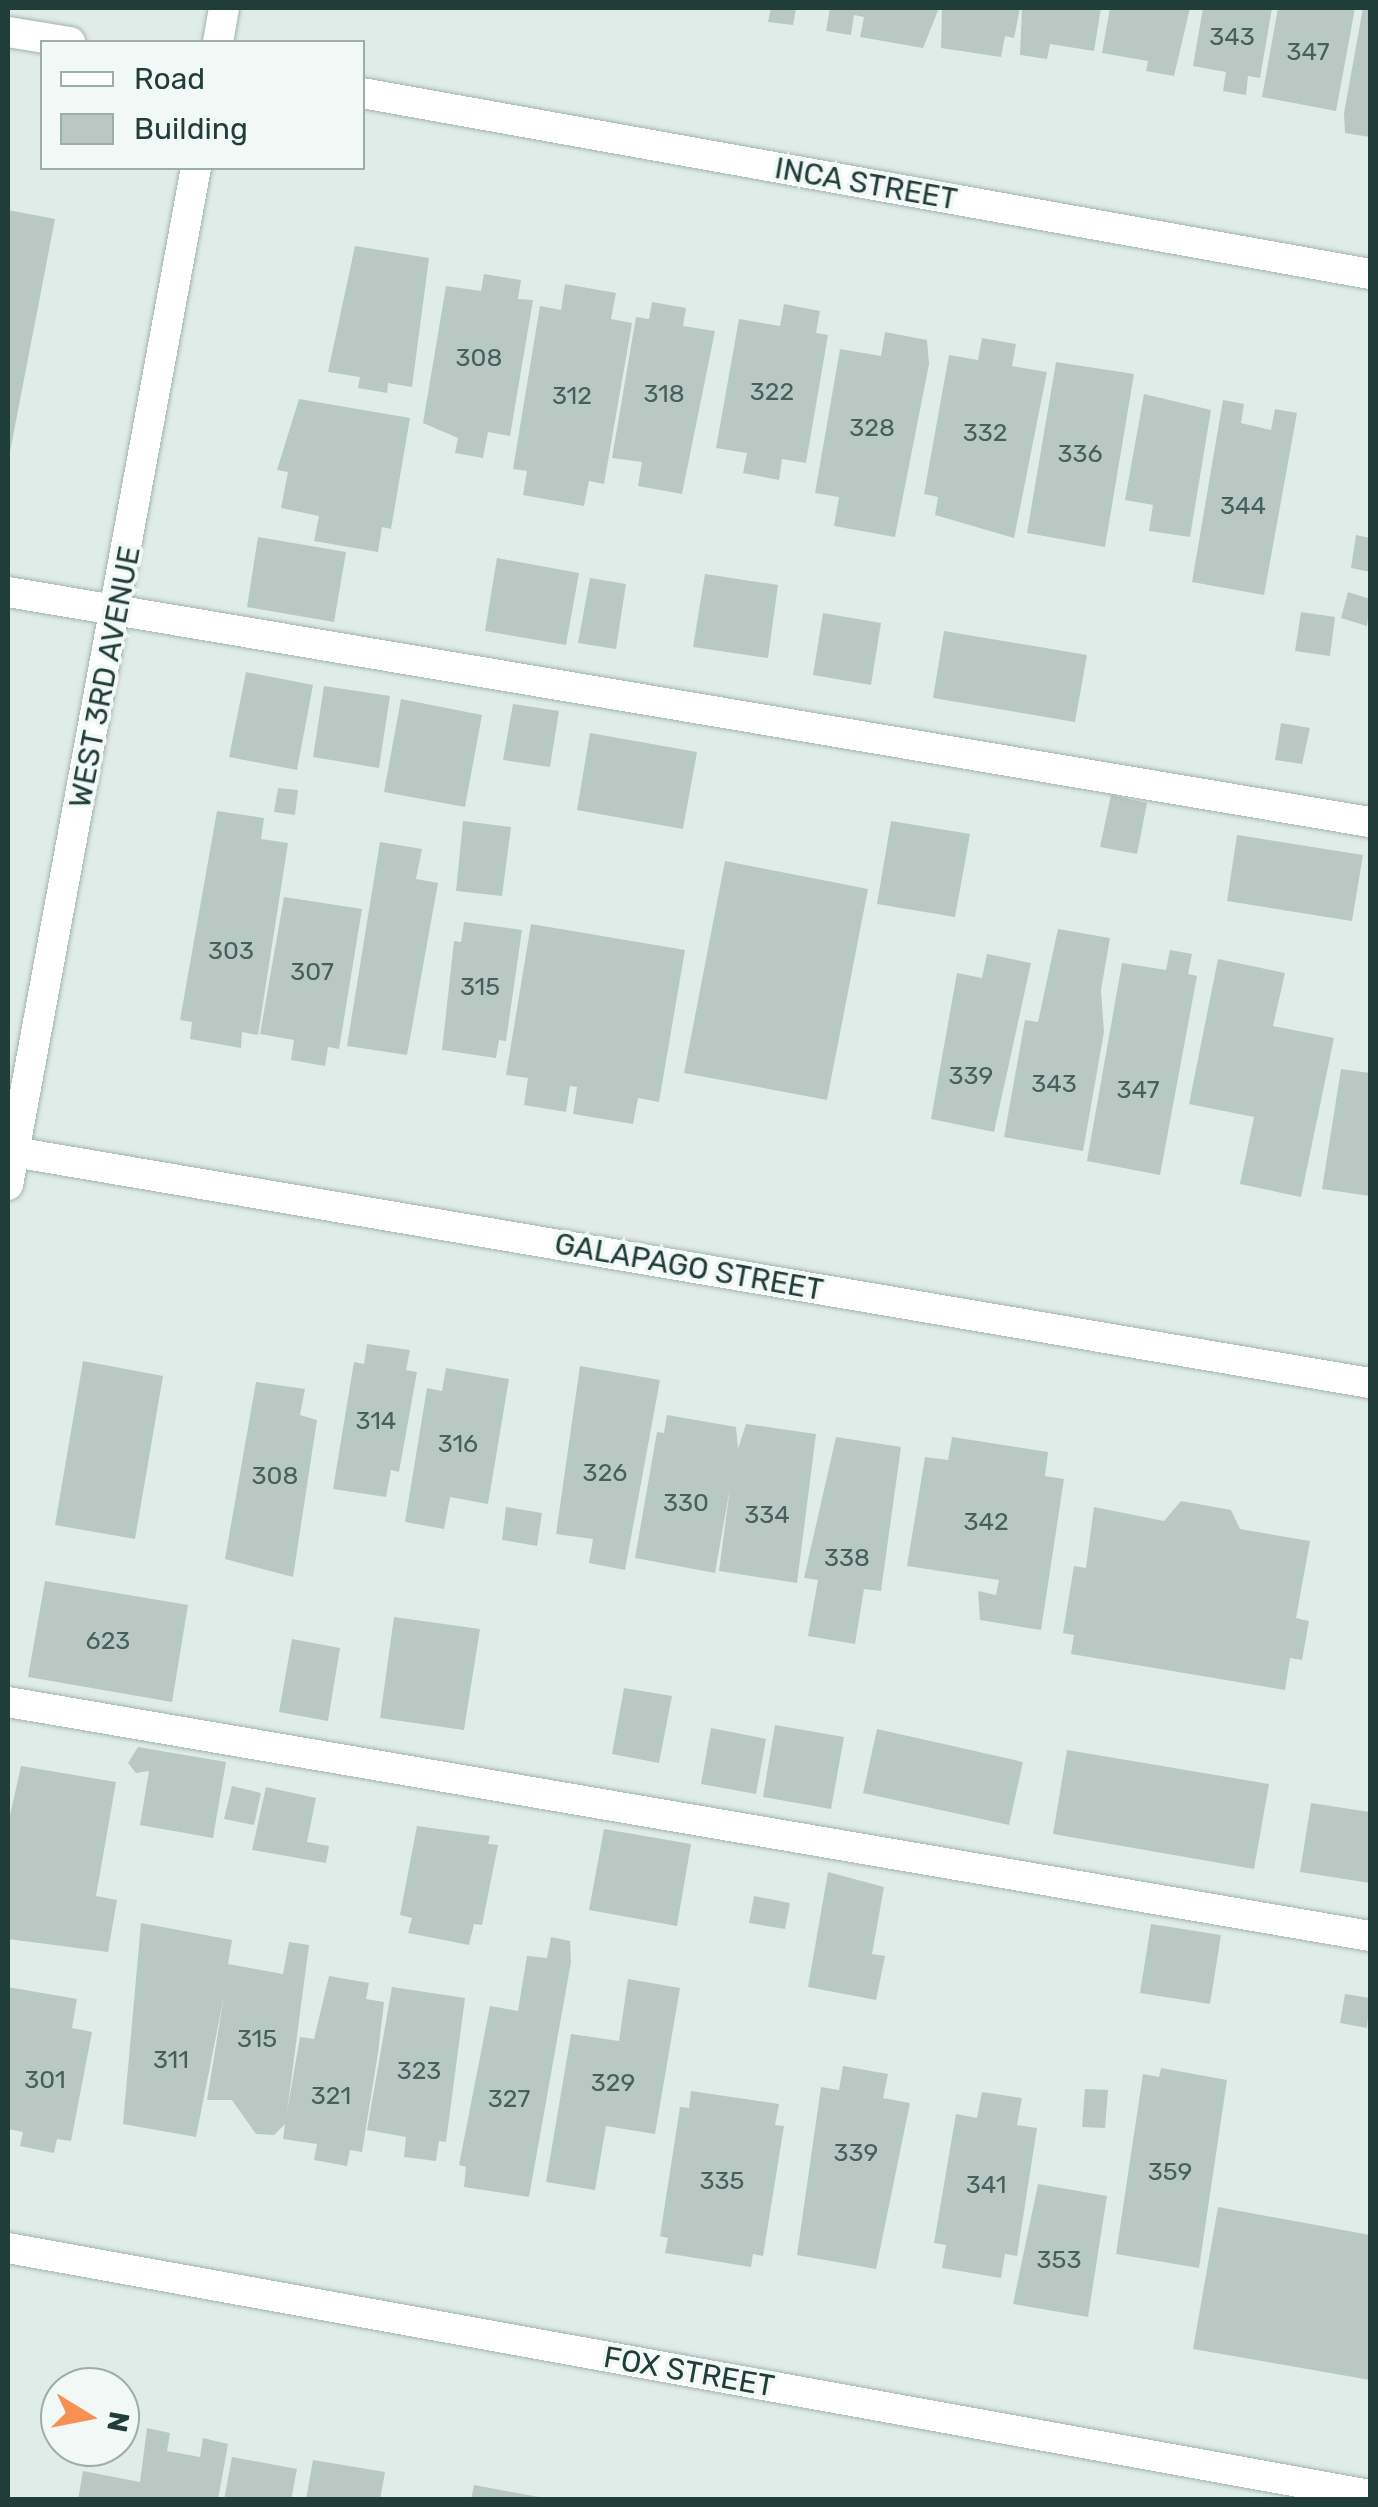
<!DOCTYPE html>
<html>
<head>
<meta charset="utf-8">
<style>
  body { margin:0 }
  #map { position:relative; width:1378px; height:2507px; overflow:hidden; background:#e0ece8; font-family:Rubik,sans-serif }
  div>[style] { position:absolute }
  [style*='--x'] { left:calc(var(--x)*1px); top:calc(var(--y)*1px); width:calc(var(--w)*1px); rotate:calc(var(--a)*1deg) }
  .building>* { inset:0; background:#b8c9c4 }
  .roads { filter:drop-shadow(0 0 2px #a3b4b0) drop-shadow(0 0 2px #a3b4b0) }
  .minor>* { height:30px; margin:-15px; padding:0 15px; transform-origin:15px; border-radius:15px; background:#fff }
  span { translate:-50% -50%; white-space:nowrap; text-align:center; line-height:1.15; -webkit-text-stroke:8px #f1f8f5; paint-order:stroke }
  .number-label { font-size:25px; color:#46605c }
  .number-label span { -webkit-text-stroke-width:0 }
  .street-label { font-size:30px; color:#203d39 }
  .frame { position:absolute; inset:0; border:10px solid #203d39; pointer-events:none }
  .legend { position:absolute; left:40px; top:40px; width:325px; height:130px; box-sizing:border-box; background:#f1f8f5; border:2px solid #9dadaa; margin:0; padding:12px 18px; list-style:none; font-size:30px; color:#203d39 }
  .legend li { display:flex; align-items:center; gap:20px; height:50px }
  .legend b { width:50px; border:2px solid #9dadaa }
  .north { position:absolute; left:40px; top:2367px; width:100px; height:100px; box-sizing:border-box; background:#f1f8f5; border:2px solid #9dadaa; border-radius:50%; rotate:100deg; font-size:28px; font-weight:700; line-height:40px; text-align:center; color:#203d39 }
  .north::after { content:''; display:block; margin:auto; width:35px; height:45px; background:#f79052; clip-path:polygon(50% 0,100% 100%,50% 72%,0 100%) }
</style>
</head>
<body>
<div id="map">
  <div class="building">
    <i style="clip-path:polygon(771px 8px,796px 8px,793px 25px,768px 22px)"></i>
    <i style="clip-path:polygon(830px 8px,939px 8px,923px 48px,860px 37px,864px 17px,854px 15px,851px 35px,826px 31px)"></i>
    <i style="clip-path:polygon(942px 8px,1020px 8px,1014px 38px,1005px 36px,1001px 57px,941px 48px)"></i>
    <i style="clip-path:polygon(1022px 8px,1101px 8px,1094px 51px,1050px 44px,1047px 59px,1020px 55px)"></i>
    <i style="clip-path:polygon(1110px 8px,1190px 8px,1174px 76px,1146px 71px,1148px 61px,1102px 53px)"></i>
    <i style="clip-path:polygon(1203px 8px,1272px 8px,1260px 78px,1248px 76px,1246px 95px,1223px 91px,1226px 72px,1193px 66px)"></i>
    <i style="clip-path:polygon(1278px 8px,1355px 8px,1336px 111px,1262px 97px)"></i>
    <i style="clip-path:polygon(1363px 8px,1370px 8px,1370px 137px,1345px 133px,1344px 113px)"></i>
    <i style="clip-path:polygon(8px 210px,55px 219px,9px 457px,8px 457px)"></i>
    <i style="clip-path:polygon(355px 246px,429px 258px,412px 387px,388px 383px,387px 393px,358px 388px,360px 377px,328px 372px)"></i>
    <i style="clip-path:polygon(484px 274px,521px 280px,518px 299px,533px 300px,510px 436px,488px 432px,483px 458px,455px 453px,458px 438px,423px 423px,446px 286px,481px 291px)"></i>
    <i style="clip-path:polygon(565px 284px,616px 293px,611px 319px,632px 323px,604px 484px,589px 481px,584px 506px,523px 495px,527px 471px,513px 469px,540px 306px,561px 310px)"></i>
    <i style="clip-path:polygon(652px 302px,686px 308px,683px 326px,715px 331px,682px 494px,638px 486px,642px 462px,612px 458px,636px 317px,649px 319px)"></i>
    <i style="clip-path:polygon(784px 304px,820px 311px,816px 333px,828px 335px,806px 463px,782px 459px,779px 480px,743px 473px,747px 453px,716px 448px,739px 319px,780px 326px)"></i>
    <i style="clip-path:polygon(885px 332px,927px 340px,929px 364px,895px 537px,834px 526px,839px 497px,815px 493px,840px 349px,881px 356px)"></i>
    <i style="clip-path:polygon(982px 338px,1016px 344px,1012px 366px,1047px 372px,1014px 538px,935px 515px,938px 497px,924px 494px,949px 355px,978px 360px)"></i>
    <i style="clip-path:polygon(1056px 362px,1134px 374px,1105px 547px,1027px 533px)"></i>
    <i style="clip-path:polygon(1144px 394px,1211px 410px,1190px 537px,1149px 531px,1153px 505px,1125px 500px)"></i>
    <i style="clip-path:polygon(299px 399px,410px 418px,391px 529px,382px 527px,378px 552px,314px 541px,319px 516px,281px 508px,288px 472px,277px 470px)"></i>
    <i style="clip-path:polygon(1223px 400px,1244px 404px,1241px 423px,1271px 430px,1275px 409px,1297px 413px,1264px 595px,1192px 582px)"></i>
    <i style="clip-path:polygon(1356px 535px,1370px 538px,1370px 572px,1351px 568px)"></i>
    <i style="clip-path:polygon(258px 537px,346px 552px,334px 622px,247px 607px)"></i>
    <i style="clip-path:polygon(497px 558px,579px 573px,566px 645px,485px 631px)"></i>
    <i style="clip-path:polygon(705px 574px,778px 585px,768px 658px,693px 647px)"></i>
    <i style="clip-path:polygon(590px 578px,626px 584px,616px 649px,578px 643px)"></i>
    <i style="clip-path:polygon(1348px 592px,1370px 599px,1367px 626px,1341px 618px)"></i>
    <i style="clip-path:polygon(1301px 612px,1335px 617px,1330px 656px,1295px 651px)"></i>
    <i style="clip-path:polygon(823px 613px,881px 623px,871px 685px,813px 675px)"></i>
    <i style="clip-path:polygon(944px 631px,1087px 655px,1075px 722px,933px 698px)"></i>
    <i style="clip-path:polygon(246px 672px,313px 685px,297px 770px,229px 757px)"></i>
    <i style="clip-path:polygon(324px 686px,390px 696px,379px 768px,313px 757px)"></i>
    <i style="clip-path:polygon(401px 699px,482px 715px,465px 807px,384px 792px)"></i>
    <i style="clip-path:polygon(513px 704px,559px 711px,550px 767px,503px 760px)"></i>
    <i style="clip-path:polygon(1281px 723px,1310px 728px,1302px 764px,1275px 760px)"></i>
    <i style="clip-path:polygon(590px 733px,697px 752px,683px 829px,577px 810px)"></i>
    <i style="clip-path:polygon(278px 788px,298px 790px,295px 815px,274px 812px)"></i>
    <i style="clip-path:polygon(1111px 795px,1147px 803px,1137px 854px,1100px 847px)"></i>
    <i style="clip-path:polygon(217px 811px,264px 818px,261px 839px,288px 843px,258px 1035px,242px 1032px,241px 1048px,190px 1039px,192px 1022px,180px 1020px)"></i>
    <i style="clip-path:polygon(463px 821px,511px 827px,502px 896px,456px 891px)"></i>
    <i style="clip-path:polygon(891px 821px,970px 834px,955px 917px,877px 904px)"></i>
    <i style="clip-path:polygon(1237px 835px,1363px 855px,1352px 921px,1227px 901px)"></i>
    <i style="clip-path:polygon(380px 842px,422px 849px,416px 879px,438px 883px,407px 1055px,347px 1046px)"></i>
    <i style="clip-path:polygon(725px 861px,868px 889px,827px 1100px,684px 1073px)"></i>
    <i style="clip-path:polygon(284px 897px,362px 909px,339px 1049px,328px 1047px,325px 1066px,291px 1060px,294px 1040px,260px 1034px)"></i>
    <i style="clip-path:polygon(464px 922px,522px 930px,506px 1041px,499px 1040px,496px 1058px,442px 1050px,454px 941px,461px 942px)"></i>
    <i style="clip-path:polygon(531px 924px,685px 950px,659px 1102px,638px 1098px,633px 1124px,573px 1114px,577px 1087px,570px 1086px,566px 1112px,524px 1105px,528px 1078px,506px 1075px)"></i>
    <i style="clip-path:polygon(1058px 929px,1110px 938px,1101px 990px,1104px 1032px,1083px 1151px,1004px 1137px,1025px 1020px,1038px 1022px)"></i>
    <i style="clip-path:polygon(1170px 950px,1192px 954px,1188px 974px,1197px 976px,1160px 1175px,1087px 1161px,1122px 963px,1166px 970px)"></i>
    <i style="clip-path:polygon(987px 954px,1031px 963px,994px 1132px,931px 1119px,957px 973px,982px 978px)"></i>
    <i style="clip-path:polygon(1218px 959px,1285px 973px,1273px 1026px,1334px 1038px,1301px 1197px,1240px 1184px,1254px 1117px,1189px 1104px)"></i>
    <i style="clip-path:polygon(1341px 1069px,1370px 1073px,1370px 1196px,1322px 1189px)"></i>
    <i style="clip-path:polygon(367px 1344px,410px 1350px,406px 1370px,417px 1372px,399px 1472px,391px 1470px,386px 1497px,333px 1489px,354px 1362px,364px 1364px)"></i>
    <i style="clip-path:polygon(83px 1361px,163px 1376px,135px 1539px,55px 1525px)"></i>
    <i style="clip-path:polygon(580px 1366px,660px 1380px,625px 1570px,589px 1563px,593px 1539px,556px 1534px)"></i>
    <i style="clip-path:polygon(446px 1368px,509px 1379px,488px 1504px,450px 1497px,444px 1529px,405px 1522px,427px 1388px,442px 1391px)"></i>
    <i style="clip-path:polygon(256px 1382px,305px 1389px,300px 1415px,317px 1420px,293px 1577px,225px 1559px)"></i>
    <i style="clip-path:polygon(667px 1415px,736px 1427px,738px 1449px,746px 1424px,816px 1434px,797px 1583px,719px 1571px,730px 1488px,715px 1573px,635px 1558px,657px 1432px,664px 1433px)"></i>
    <i style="clip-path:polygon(836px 1437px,901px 1447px,881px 1591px,864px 1589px,855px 1644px,808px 1636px,818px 1580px,804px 1578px)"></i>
    <i style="clip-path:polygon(952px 1437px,1048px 1452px,1045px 1476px,1064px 1479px,1041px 1630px,980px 1620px,978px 1591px,996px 1595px,999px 1580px,907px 1566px,925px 1457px,948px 1460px)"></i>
    <i style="clip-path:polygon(1181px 1501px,1231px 1510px,1240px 1529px,1310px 1541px,1296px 1618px,1309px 1621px,1302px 1660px,1290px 1658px,1285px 1690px,1071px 1654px,1074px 1635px,1063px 1633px,1074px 1566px,1086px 1568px,1094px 1507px,1164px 1521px)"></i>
    <i style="clip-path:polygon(506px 1507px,542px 1513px,537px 1546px,502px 1540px)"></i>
    <i style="clip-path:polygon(45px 1581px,188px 1605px,172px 1702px,28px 1677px)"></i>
    <i style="clip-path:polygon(394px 1617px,480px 1629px,464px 1730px,380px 1718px)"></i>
    <i style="clip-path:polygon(292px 1639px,340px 1648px,328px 1721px,279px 1712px)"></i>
    <i style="clip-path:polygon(624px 1688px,672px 1696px,659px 1763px,612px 1754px)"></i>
    <i style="clip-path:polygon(775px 1725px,844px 1737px,831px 1809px,763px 1797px)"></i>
    <i style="clip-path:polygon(711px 1728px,766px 1739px,756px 1794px,701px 1784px)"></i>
    <i style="clip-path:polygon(877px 1729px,1023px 1762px,1009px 1825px,863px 1793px)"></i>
    <i style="clip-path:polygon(138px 1747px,226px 1762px,213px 1838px,140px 1825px,149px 1771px,136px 1773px,128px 1763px)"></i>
    <i style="clip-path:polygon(1067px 1750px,1269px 1784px,1254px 1869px,1053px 1834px)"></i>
    <i style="clip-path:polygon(21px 1766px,116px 1782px,96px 1896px,117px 1900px,108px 1952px,8px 1939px,8px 1824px)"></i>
    <i style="clip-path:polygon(232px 1786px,261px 1793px,254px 1825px,224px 1819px)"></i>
    <i style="clip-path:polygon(266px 1787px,316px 1798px,307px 1842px,329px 1846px,326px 1863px,252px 1850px)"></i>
    <i style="clip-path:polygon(1311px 1803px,1370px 1812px,1370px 1883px,1300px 1872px)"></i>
    <i style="clip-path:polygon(417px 1826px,490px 1836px,488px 1844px,498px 1845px,482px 1925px,474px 1924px,469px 1945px,408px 1933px,412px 1918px,400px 1915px)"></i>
    <i style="clip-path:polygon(604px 1829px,691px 1844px,677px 1926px,589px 1910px)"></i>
    <i style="clip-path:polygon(828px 1872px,884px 1887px,872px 1954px,885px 1956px,876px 2000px,808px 1987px)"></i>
    <i style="clip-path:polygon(754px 1896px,790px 1903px,785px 1929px,749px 1923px)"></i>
    <i style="clip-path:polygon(141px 1923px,232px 1940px,228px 1964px,283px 1974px,289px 1942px,309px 1945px,287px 2112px,300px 2037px,314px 2039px,329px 1976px,369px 1983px,366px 1999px,384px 2002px,378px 2053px,362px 2152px,350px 2150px,347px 2166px,314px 2160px,317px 2144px,283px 2139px,285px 2124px,274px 2135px,256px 2134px,232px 2100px,207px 2100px,224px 1996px,196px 2137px,123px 2124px)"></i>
    <i style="clip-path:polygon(1151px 1924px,1221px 1935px,1210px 2004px,1140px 1993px)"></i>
    <i style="clip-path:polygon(551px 1937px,570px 1941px,571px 1962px,529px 2197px,464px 2187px,466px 2167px,459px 2165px,490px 2006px,518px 2011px,527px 1956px,547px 1958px)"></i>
    <i style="clip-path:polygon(628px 1979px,680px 1988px,655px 2134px,606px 2126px,595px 2190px,546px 2182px,571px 2034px,619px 2041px)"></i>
    <i style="clip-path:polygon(8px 1987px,77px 1999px,72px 2028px,92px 2032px,71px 2141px,57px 2139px,54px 2153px,20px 2146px,23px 2132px,8px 2129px)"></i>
    <i style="clip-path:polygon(392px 1987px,465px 1998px,446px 2142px,439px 2141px,436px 2161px,404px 2157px,406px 2137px,367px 2130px)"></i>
    <i style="clip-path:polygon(1345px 1994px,1370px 1998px,1367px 2028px,1340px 2023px)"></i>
    <i style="clip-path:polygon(843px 2066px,888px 2074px,883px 2098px,910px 2103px,876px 2269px,797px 2255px,821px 2087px,839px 2090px)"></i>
    <i style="clip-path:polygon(1161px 2068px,1227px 2080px,1199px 2268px,1116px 2254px,1143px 2074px,1159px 2077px)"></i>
    <i style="clip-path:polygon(1085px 2089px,1108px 2090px,1105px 2128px,1082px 2127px)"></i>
    <i style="clip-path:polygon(691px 2091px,779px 2104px,775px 2125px,784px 2126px,763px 2256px,753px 2254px,751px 2267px,665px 2253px,668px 2238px,660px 2236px,680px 2107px,689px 2108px)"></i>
    <i style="clip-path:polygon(982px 2092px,1022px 2098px,1017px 2125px,1037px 2128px,1017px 2256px,1005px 2254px,1001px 2278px,942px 2268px,946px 2245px,934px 2243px,956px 2114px,977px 2118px)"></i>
    <i style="clip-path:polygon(1038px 2184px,1107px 2196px,1088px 2317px,1013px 2304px)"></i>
    <i style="clip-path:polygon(1218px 2207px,1370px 2235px,1370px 2380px,1193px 2349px)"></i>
    <i style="clip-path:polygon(147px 2428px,170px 2433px,167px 2451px,200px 2457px,203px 2438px,228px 2444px,218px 2500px,78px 2500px,83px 2471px,140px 2482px)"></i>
    <i style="clip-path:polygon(232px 2457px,297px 2469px,291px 2500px,224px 2500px)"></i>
    <i style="clip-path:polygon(313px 2460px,385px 2472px,380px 2500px,306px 2500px)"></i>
    <i style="clip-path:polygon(474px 2485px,544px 2498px,544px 2500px,471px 2500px)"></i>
  </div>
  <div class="roads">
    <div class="minor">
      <i style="--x:8;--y:32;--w:63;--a:9.2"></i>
      <i style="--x:218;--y:42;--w:35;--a:-80"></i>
      <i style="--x:362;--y:93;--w:1024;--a:10.18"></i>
      <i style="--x:8;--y:592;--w:1381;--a:9.59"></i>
      <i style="--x:8;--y:1151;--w:1382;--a:9.67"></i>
      <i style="--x:8;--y:1185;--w:1034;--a:-79.53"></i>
      <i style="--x:8;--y:1702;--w:1382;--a:9.75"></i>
      <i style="--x:8;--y:2248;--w:1384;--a:10.28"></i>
    </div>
  </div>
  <div class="number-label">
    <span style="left:1232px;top:37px">343</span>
    <span style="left:1308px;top:52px">347</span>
    <span style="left:479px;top:358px">308</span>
    <span style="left:772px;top:392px">322</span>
    <span style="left:664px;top:394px">318</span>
    <span style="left:572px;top:396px">312</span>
    <span style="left:872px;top:428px">328</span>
    <span style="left:985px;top:433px">332</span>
    <span style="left:1080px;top:454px">336</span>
    <span style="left:1243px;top:506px">344</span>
    <span style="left:231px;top:951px">303</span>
    <span style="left:312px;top:972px">307</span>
    <span style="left:480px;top:987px">315</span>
    <span style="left:971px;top:1076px">339</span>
    <span style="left:1054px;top:1084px">343</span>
    <span style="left:1138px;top:1090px">347</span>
    <span style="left:376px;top:1421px">314</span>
    <span style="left:458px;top:1444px">316</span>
    <span style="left:605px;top:1473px">326</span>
    <span style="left:275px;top:1476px">308</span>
    <span style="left:686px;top:1503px">330</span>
    <span style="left:767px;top:1515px">334</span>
    <span style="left:986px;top:1522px">342</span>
    <span style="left:847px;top:1558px">338</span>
    <span style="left:108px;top:1641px">623</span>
    <span style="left:257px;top:2039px">315</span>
    <span style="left:171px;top:2060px">311</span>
    <span style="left:419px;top:2071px">323</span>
    <span style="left:45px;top:2080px">301</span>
    <span style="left:613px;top:2083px">329</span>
    <span style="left:331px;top:2096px">321</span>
    <span style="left:509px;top:2099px">327</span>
    <span style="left:856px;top:2153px">339</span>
    <span style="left:1170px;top:2172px">359</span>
    <span style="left:722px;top:2181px">335</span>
    <span style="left:986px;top:2185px">341</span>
    <span style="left:1059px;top:2260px">353</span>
  </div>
  <div class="street-label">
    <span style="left:866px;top:184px;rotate:10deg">INCA STREET</span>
    <span style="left:105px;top:677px;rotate:-79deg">WEST 3RD AVENUE</span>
    <span style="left:689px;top:1267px;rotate:10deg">GALAPAGO STREET</span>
    <span style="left:689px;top:2372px;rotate:10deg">FOX STREET</span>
  </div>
  <div class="frame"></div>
  <ul class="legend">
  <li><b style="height:12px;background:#fff"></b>Road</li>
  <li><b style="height:28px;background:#b8c9c4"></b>Building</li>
  </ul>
  <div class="north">N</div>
</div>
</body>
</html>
